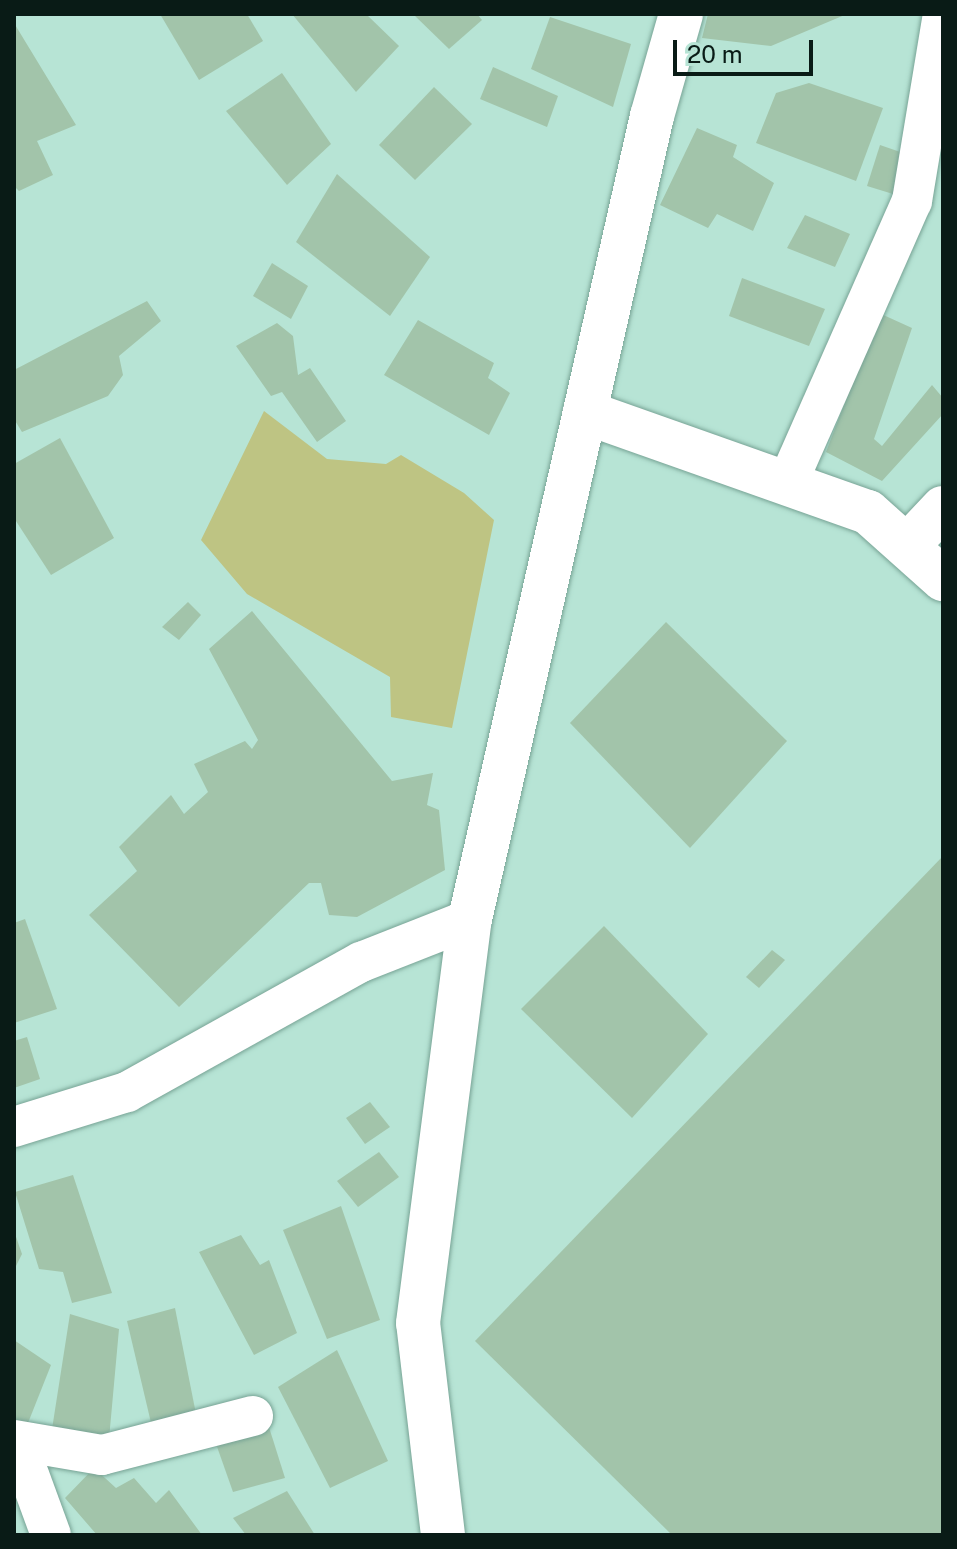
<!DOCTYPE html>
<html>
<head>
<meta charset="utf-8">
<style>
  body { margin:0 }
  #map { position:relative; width:957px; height:1549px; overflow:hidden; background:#b7e4d5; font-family:"Public Sans",sans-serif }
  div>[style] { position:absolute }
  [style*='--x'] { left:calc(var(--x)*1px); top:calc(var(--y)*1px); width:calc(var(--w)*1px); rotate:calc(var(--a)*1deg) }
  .green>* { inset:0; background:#bec483 }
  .building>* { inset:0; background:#a2c4aa }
  .roads { filter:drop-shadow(0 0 2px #77a395) drop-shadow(0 0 2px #77a395) }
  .street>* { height:40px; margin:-20px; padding:0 20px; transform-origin:20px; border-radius:20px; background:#fff }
  .secondary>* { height:44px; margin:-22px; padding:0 22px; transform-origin:22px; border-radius:22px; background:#fff }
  span { translate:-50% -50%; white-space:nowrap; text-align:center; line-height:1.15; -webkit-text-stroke:6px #b7e4d5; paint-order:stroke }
  .frame { position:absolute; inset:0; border:16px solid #091b16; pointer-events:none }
  .scale { position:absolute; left:673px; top:40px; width:140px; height:36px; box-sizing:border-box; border:4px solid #091b16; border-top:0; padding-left:10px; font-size:24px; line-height:28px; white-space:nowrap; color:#091b16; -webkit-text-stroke:6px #b7e4d5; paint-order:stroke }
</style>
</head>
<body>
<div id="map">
  <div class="green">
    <i style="clip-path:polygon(264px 411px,327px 459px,386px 464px,401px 455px,464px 493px,494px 520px,452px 728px,391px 717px,390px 677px,247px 594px,201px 540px)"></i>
  </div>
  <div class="building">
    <i style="clip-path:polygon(160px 14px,247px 14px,263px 41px,199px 80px)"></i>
    <i style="clip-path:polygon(292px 14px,366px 14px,399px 46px,356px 92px)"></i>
    <i style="clip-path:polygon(413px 14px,477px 14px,482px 20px,449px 49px)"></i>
    <i style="clip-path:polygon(708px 14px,847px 14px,771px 46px,702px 38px)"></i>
    <i style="clip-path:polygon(550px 17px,631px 44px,613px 107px,531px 69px)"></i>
    <i style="clip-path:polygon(14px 23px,76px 125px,37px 141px,53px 175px,19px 191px,14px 186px)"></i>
    <i style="clip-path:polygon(493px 67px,558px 96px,547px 127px,480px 99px)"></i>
    <i style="clip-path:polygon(282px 73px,331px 144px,287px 185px,226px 111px)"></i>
    <i style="clip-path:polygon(809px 83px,883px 108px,856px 181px,756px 143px,776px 93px)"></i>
    <i style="clip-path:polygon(434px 87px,472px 124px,415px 180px,379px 145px)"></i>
    <i style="clip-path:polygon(697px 128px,737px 145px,733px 157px,774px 183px,753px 231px,717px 214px,708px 228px,660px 205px)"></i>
    <i style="clip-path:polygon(880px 145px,906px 154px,893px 194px,867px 186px)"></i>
    <i style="clip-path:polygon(337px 174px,430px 257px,390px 316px,296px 242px)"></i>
    <i style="clip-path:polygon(805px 215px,850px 234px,835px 267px,787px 248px)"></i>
    <i style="clip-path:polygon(272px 263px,308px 286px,291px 319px,253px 296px)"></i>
    <i style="clip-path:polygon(742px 278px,825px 309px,809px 346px,729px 316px)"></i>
    <i style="clip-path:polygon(147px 301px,161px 321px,119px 356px,123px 375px,108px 396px,22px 432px,14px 419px,14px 370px)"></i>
    <i style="clip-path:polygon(879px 313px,912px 328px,874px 439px,882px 446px,932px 385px,943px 398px,943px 414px,882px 481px,826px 452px)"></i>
    <i style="clip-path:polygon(418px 320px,494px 363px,488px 378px,510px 393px,489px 435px,384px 375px)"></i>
    <i style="clip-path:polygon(277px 323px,293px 336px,298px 375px,310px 368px,346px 421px,317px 442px,282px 392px,271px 396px,236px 346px)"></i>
    <i style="clip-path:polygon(60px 438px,114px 538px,51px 575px,14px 518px,14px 464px)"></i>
    <i style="clip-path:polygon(188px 602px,201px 615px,179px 640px,162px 627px)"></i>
    <i style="clip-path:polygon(252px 611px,392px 781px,433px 773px,427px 805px,439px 810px,445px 870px,357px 917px,329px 915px,321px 883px,309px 883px,179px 1007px,89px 915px,137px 871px,119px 847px,171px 795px,184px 814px,208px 792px,194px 764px,245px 741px,252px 749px,258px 740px,209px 649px)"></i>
    <i style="clip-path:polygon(666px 622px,787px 741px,690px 848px,570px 723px)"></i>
    <i style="clip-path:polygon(943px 856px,943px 1535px,672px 1535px,475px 1341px)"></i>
    <i style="clip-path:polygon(25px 919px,57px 1009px,14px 1023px,14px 923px)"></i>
    <i style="clip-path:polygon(604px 926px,708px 1034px,632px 1118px,521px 1009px)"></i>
    <i style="clip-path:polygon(772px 950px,785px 960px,759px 988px,746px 977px)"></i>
    <i style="clip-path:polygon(27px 1037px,40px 1079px,14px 1088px,14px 1041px)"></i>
    <i style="clip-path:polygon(370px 1102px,390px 1127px,365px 1144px,346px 1118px)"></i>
    <i style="clip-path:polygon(379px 1152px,399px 1177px,358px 1207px,337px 1181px)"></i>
    <i style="clip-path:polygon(73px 1175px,112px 1293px,72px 1303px,63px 1272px,39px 1269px,15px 1192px)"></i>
    <i style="clip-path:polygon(341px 1206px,380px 1320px,327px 1339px,283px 1230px)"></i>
    <i style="clip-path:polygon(14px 1231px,22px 1254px,14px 1270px)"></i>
    <i style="clip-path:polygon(241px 1235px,260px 1265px,269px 1260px,297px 1333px,254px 1355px,199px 1252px)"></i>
    <i style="clip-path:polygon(175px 1308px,197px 1419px,152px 1427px,127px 1321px)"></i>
    <i style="clip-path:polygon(70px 1314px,119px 1329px,109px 1439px,52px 1429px)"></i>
    <i style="clip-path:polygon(14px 1340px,51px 1365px,26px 1428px,14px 1422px)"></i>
    <i style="clip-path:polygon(337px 1350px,388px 1461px,330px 1488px,278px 1387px)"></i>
    <i style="clip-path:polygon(268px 1424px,285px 1478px,233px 1492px,215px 1441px)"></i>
    <i style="clip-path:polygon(94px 1468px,116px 1488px,134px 1478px,156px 1503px,169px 1490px,202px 1535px,97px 1535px,65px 1498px)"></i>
    <i style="clip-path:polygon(287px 1491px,315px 1535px,246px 1535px,233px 1518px)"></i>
  </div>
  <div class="roads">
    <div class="street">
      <i style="--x:787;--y:484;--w:309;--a:-66.2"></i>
      <i style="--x:912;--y:201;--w:190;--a:-80.6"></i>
      <i style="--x:14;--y:1127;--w:118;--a:-17.2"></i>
      <i style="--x:127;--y:1092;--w:268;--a:-29.1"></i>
      <i style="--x:361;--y:962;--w:117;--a:-21.5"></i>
      <i style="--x:14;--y:1440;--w:89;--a:9.7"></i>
      <i style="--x:102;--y:1455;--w:156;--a:-14.5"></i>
      <i style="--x:17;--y:1442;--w:99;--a:69.9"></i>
    </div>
    <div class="secondary">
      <i style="--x:585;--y:412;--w:300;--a:19.5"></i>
      <i style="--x:868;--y:512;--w:101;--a:41.8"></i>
      <i style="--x:908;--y:545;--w:51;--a:-46.6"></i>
      <i style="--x:443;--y:1535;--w:213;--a:-96.7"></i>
      <i style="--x:418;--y:1323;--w:407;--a:-82.7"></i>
      <i style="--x:470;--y:919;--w:823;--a:-77.23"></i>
      <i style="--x:652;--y:116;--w:106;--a:-74.1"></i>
    </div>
  </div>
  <div class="frame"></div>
  <div class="scale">20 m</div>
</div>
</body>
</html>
